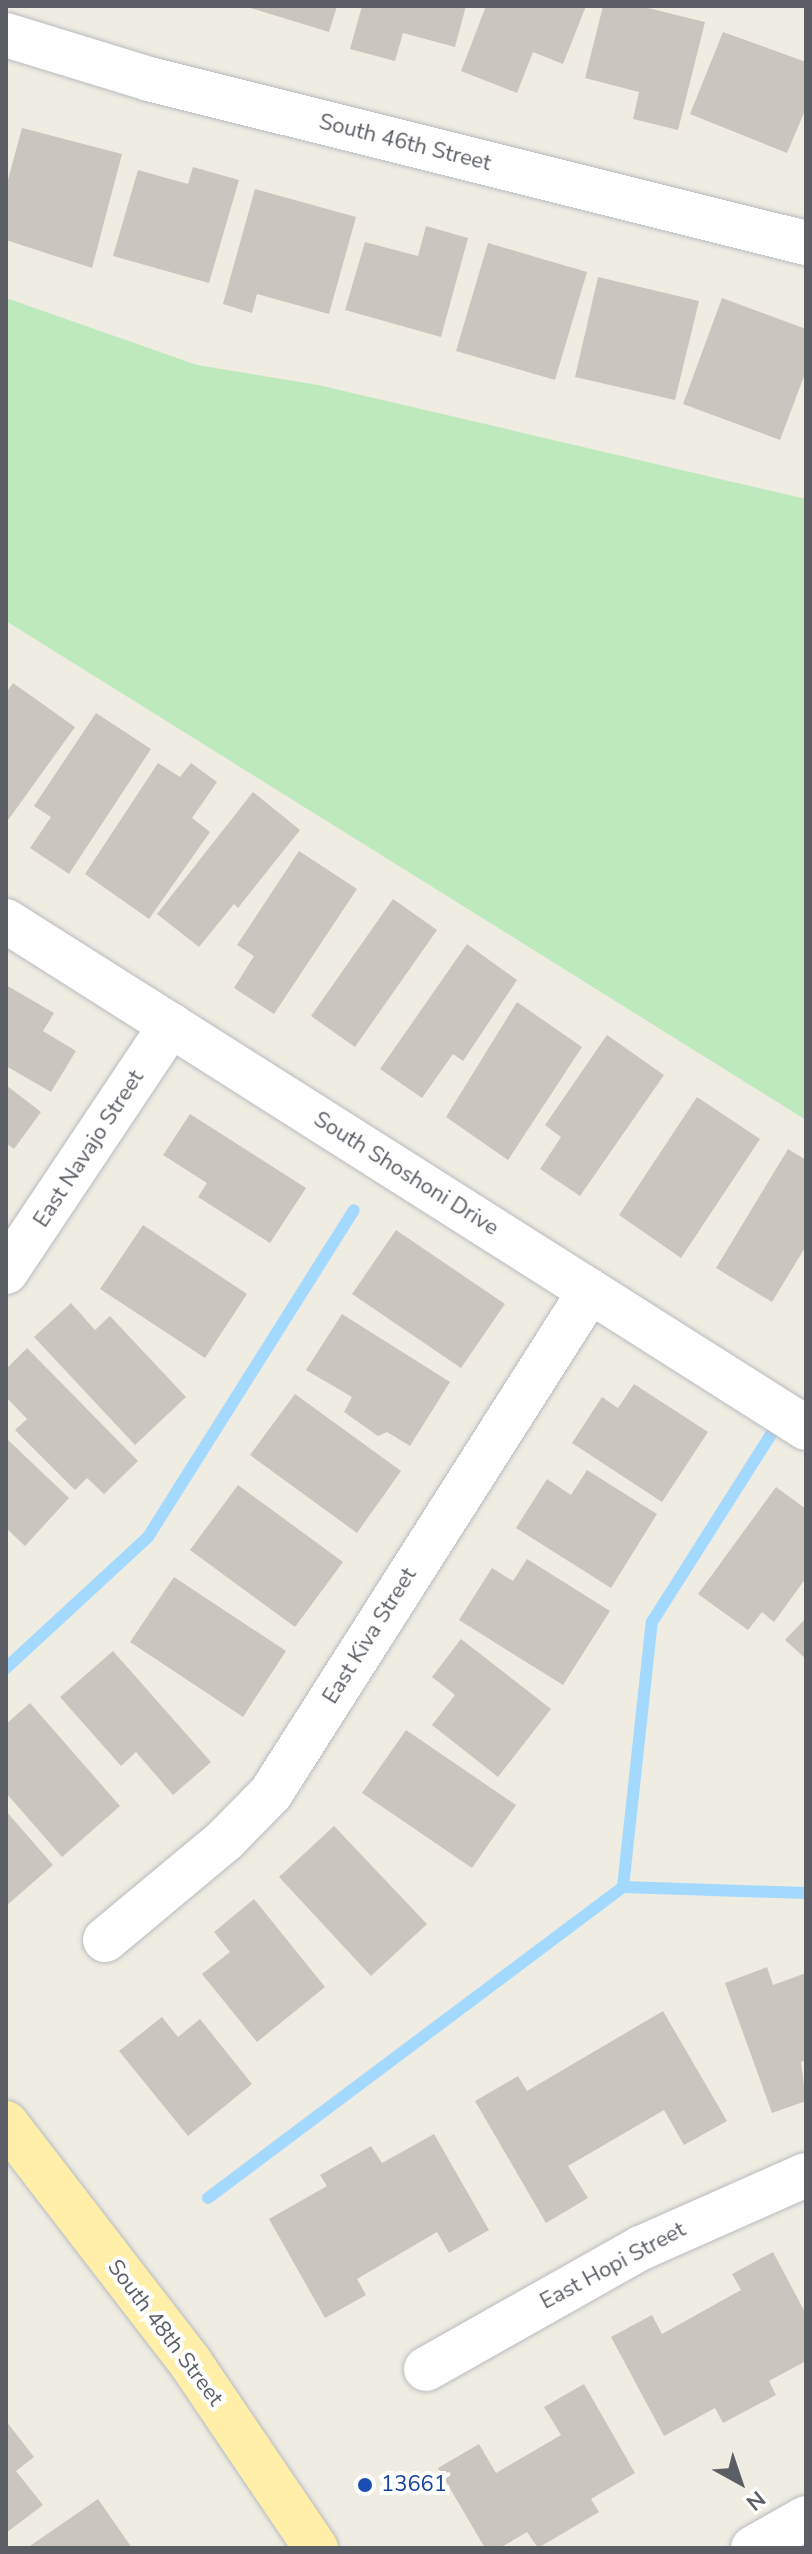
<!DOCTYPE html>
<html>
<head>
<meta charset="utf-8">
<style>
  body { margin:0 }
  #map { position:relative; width:812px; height:2554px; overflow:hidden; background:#efece2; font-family:"Nunito Sans",sans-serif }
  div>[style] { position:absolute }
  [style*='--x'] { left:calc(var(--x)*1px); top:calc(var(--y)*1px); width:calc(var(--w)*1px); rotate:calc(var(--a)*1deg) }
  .green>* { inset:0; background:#bde9bc }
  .stream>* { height:12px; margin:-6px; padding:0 6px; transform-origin:6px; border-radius:6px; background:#a3d8ff }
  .building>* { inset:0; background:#cac6bf }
  .roads { filter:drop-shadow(0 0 2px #b8bbc0) drop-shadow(0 0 2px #b8bbc0) }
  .minor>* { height:44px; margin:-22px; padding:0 22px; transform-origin:22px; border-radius:22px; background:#fff }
  .major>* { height:44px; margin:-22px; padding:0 22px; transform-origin:22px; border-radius:22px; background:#ffefa8 }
  .dots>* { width:22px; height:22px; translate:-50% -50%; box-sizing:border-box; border:4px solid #fff; border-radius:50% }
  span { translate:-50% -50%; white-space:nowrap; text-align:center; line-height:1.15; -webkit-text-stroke:8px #fff; paint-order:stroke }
  .street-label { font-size:22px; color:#5b5f65 }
  .transit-label { font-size:22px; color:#164399 }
  .left { translate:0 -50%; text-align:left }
  .frame { position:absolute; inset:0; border:8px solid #5b5f65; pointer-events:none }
  .north { position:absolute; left:700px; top:2442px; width:80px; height:80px; -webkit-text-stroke:6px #fff; paint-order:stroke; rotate:140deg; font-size:22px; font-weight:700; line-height:32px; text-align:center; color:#5b5f65 }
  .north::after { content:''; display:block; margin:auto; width:28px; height:36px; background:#5b5f65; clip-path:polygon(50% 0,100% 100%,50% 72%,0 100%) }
</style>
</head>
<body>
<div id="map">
  <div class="green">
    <i style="clip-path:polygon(6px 298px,197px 365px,318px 385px,806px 499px,806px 1120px,6px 621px)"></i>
  </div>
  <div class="stream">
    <i style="--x:6;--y:1668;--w:193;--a:-42.7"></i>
    <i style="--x:148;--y:1537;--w:386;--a:-57.8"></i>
    <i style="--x:623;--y:1887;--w:183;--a:1.9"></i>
    <i style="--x:208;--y:2198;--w:519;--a:-36.85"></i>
    <i style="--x:623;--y:1887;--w:267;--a:-83.8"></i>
    <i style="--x:652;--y:1622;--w:239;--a:-57.6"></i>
  </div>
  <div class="building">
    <i style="clip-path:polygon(244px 6px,337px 6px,329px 32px)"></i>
    <i style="clip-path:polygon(362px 6px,466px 6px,455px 47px,403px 33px,395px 61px,350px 49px)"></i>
    <i style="clip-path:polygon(486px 6px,586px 6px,563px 64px,533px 52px,517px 93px,461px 71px)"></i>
    <i style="clip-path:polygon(603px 6px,640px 6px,705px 22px,678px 130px,633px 119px,639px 92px,585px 78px)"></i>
    <i style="clip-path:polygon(723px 32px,806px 62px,806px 108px,787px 153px,690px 114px)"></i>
    <i style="clip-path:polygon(22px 128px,122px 154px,92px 268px,6px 240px,6px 187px)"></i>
    <i style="clip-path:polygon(193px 167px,239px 180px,209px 283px,113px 256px,138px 170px,188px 184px)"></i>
    <i style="clip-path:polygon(255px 189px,356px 217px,329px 314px,257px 294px,252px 313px,223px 304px)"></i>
    <i style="clip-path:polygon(426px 226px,468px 238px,441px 337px,345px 310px,365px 242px,418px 256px)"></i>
    <i style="clip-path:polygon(488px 243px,587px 272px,555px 380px,456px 351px)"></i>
    <i style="clip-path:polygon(598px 277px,699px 301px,675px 400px,575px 377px)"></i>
    <i style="clip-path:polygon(722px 298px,806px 329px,806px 371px,780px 440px,683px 404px)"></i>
    <i style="clip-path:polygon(13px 683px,75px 727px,6px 823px,6px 693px)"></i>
    <i style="clip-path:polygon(96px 713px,151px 749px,69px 874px,30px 848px,51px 817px,34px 806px)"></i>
    <i style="clip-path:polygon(158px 763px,180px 777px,191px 763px,217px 782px,192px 818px,210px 832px,149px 919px,85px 874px)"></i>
    <i style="clip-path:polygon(253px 792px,300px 830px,238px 908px,234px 904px,199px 947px,157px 914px)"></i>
    <i style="clip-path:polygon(299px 851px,357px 889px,274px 1014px,234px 988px,254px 956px,237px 945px)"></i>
    <i style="clip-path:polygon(393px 899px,437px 930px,355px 1047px,311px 1016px)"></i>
    <i style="clip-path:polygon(467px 944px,517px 980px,463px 1061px,453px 1054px,422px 1098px,380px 1069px)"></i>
    <i style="clip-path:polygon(6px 985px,54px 1013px,43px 1031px,76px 1051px,51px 1092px,6px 1066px)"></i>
    <i style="clip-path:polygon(517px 1002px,582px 1047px,508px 1160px,446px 1117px)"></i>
    <i style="clip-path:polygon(607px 1035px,664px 1075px,580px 1196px,540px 1169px,561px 1137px,545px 1125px)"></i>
    <i style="clip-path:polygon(6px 1085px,41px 1112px,14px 1149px,6px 1143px)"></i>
    <i style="clip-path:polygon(697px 1097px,760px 1139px,681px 1258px,619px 1215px)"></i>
    <i style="clip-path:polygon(190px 1114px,306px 1188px,270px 1243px,198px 1197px,207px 1183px,163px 1155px)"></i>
    <i style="clip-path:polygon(788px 1149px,806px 1160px,806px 1246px,772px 1302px,716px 1268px)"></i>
    <i style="clip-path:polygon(143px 1225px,247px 1294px,205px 1358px,100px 1289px)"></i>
    <i style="clip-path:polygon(396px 1230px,505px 1304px,461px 1368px,352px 1294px)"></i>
    <i style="clip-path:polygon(71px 1303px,95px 1330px,110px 1316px,186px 1397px,135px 1445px,34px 1337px)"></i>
    <i style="clip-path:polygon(342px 1314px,450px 1382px,410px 1446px,387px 1432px,378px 1436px,344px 1412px,352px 1397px,306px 1370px)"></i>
    <i style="clip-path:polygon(27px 1348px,138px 1461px,104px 1494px,87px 1478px,75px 1490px,15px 1430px,27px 1419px,6px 1397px,6px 1369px)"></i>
    <i style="clip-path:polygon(634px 1384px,708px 1432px,662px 1502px,572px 1443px,602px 1397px,618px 1408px)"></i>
    <i style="clip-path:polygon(295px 1394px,401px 1471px,357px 1533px,250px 1455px)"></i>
    <i style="clip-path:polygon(6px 1438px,69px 1498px,25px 1546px,6px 1528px)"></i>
    <i style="clip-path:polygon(587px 1470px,657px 1514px,611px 1588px,516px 1528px,547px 1479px,571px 1495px)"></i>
    <i style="clip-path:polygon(238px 1485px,343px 1562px,295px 1627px,190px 1550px)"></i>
    <i style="clip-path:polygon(776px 1487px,806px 1509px,806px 1578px,774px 1622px,762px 1612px,748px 1630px,698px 1594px)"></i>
    <i style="clip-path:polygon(527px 1559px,610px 1611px,563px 1685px,459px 1620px,492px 1568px,513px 1581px)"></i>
    <i style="clip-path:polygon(174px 1577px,286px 1651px,243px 1717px,130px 1642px)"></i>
    <i style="clip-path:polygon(806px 1618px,806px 1659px,785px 1640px)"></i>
    <i style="clip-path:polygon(461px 1639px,551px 1709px,498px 1777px,432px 1725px,455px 1695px,432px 1677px)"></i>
    <i style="clip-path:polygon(113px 1651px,211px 1762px,173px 1795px,136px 1752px,121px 1766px,60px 1697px)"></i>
    <i style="clip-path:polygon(30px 1703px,120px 1806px,62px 1857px,6px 1793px,6px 1724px)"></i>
    <i style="clip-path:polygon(406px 1730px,516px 1805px,472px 1868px,362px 1793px)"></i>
    <i style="clip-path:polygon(6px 1811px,53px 1865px,6px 1906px)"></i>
    <i style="clip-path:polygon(334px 1826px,427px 1924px,371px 1976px,279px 1877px)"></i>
    <i style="clip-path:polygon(254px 1899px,325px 1987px,257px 2042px,202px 1974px,230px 1952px,214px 1932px)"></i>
    <i style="clip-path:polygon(767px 1967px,773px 1985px,806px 1973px,806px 2060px,801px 2062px,806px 2101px,772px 2113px,725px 1983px)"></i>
    <i style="clip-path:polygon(663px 2011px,727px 2121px,684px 2145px,664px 2110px,568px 2166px,588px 2198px,546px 2223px,475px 2101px,518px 2076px,527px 2091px)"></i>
    <i style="clip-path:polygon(162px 2017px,178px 2037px,200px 2019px,252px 2084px,188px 2136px,119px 2051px)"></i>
    <i style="clip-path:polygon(434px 2134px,489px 2230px,449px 2253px,437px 2232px,357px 2279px,366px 2295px,325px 2318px,269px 2219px,327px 2186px,320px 2175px,371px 2146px,382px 2163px)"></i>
    <i style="clip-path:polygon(773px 2252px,806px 2314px,806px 2361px,769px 2381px,776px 2395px,723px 2423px,715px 2408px,664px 2436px,611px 2337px,652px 2315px,662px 2334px,741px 2290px,732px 2274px)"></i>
    <i style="clip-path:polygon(584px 2384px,635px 2473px,591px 2499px,599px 2512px,538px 2548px,527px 2532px,500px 2548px,485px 2548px,438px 2468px,479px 2444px,496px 2473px,561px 2435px,544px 2407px)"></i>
    <i style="clip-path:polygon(6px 2421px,34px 2457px,16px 2471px,43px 2505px,6px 2533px)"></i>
    <i style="clip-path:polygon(98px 2499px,132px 2548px,27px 2548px)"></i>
  </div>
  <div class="roads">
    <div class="minor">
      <i style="--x:6;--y:35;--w:150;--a:17.1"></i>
      <i style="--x:149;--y:79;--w:677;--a:14.02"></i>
      <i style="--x:6;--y:921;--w:947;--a:32.36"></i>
      <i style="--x:6;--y:1272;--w:297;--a:-56.3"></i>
      <i style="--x:105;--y:1940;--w:156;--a:-39.8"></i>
      <i style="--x:225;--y:1840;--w:66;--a:-45.6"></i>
      <i style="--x:271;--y:1793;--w:595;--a:-57.57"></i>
      <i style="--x:426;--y:2369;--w:247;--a:-29.4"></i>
      <i style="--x:641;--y:2248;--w:180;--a:-23.9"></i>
      <i style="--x:753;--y:2548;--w:61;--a:-29.5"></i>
    </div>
    <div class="major">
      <i style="--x:6;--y:2123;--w:302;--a:52.4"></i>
      <i style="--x:190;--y:2362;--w:225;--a:55.9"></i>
    </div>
  </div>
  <div class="dots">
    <i style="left:365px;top:2485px;background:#1a4fb4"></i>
  </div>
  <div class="street-label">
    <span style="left:405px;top:143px;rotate:14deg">South 46th Street</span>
    <span style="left:89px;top:1149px;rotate:-57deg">East Navajo Street</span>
    <span style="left:406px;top:1174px;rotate:32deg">South Shoshoni Drive</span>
    <span style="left:370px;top:1636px;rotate:-58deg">East Kiva Street</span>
    <span style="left:613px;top:2266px;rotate:-28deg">East Hopi Street</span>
    <span style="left:165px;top:2333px;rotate:53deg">South 48th Street</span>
  </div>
  <div class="transit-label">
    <span class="left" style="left:381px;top:2485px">13661</span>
  </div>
  <div class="frame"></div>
  <div class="north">N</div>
</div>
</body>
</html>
